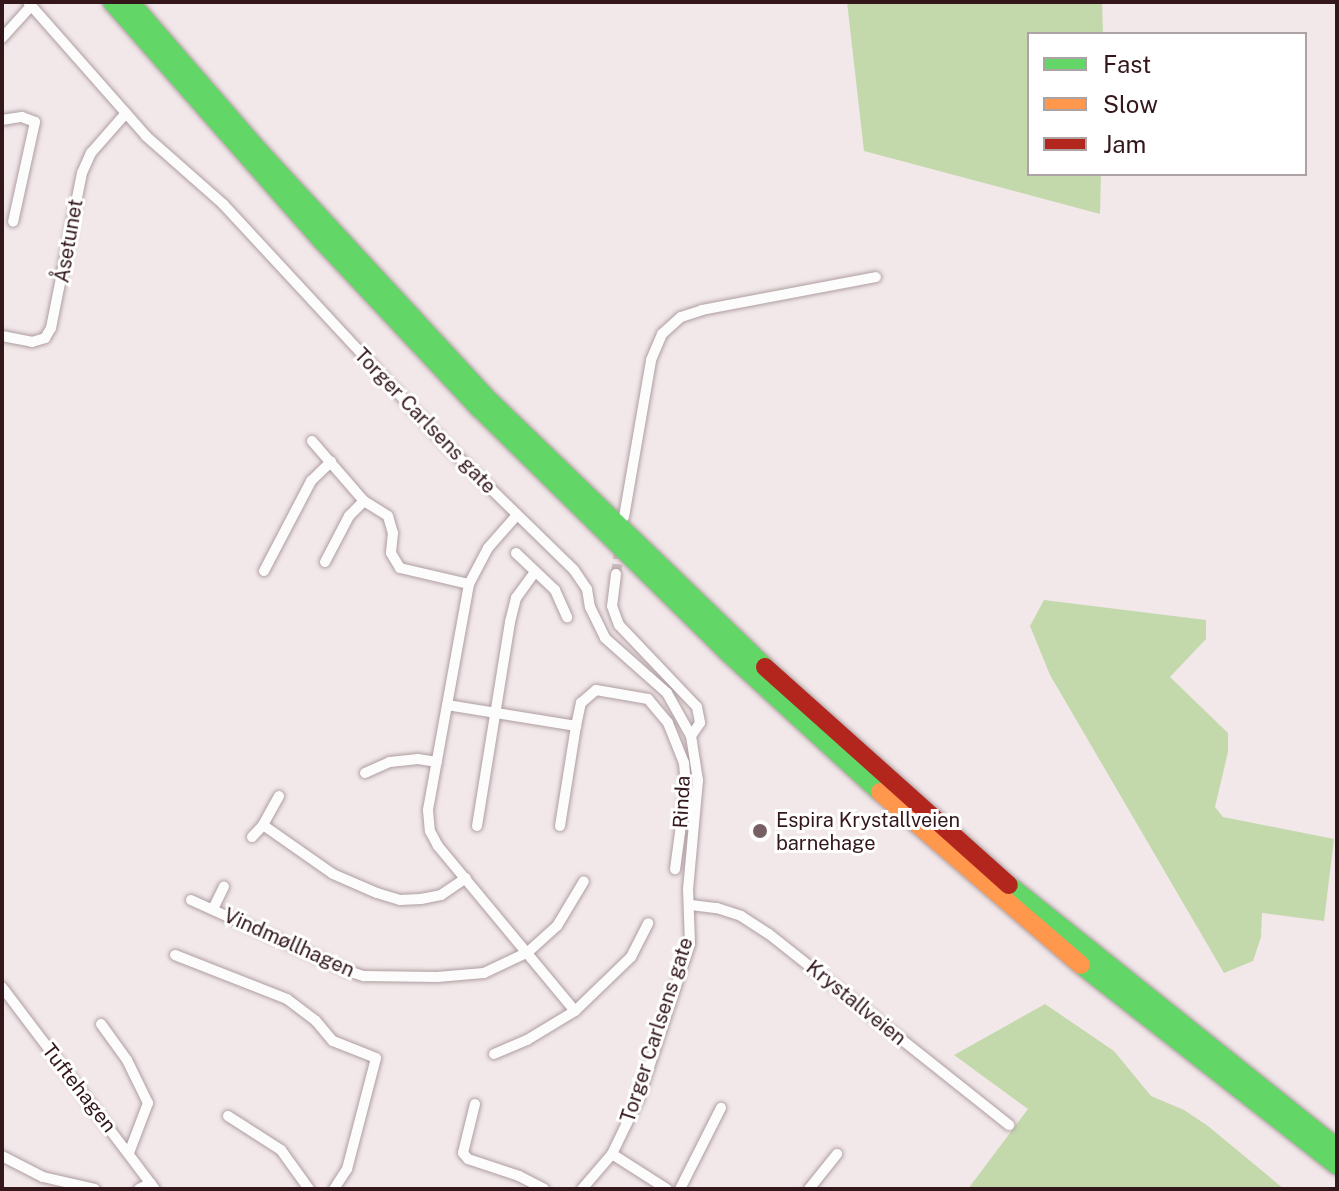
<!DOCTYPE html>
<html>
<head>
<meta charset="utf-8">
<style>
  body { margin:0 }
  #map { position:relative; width:1339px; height:1191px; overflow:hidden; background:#f2e8ea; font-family:"Public Sans",sans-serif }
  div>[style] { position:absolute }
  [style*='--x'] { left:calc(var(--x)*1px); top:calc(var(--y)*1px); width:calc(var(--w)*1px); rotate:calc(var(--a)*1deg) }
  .green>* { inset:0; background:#c3d9ab }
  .street-tunnel>* { height:10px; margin-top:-5px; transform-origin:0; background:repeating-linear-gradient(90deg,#ccbec1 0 10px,transparent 0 15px) }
  .roads { filter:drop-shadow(0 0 2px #af9ea0) drop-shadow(0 0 2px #af9ea0) }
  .street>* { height:10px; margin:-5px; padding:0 5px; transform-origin:5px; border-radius:5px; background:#fdfcfc }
  .fast>* { height:18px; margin:-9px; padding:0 9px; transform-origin:9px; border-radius:9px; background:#63d668 }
  .slow>* { height:18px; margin:-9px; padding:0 9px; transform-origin:9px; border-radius:9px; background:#ff974d }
  .jam>* { height:18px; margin:-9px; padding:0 9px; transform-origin:9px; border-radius:9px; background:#b3261e }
  .dots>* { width:22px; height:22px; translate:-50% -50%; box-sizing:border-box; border:4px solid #fff; border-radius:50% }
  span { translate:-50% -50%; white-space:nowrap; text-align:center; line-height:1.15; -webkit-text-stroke:6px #fff; paint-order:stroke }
  .street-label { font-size:20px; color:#33171b }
  .poi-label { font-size:20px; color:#33171b }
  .left { translate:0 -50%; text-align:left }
  .frame { position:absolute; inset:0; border:4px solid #33171b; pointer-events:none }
  .legend { position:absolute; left:1027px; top:32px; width:280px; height:144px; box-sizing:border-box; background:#fff; border:2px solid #ada2a4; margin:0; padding:10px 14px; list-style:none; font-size:24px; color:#33171b }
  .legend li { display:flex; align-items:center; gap:16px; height:40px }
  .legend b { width:40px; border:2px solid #ada2a4 }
</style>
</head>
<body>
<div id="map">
  <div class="green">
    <i style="clip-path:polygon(847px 2px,1102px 2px,1103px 34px,1029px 34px,1029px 174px,1101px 174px,1100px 214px,864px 151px)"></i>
    <i style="clip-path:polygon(1044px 600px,1206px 620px,1206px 639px,1170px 677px,1228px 733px,1228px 752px,1215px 807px,1223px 817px,1334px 839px,1324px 921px,1262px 913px,1261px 937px,1253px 961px,1224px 973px,1050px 675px,1030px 626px)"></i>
    <i style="clip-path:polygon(1045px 1004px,1114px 1051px,1151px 1096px,1184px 1110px,1208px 1126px,1284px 1189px,968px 1189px,1028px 1109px,954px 1055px)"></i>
  </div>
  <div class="street-tunnel">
    <i style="--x:616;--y:574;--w:27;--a:-82"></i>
  </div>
  <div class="roads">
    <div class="street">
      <i style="--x:28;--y:2;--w:179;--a:48.6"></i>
      <i style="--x:146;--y:136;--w:103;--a:41.4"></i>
      <i style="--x:223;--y:204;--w:330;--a:47.2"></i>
      <i style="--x:447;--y:446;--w:177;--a:44.3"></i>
      <i style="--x:574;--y:570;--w:23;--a:56"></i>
      <i style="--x:587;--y:589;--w:18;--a:81"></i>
      <i style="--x:590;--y:607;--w:34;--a:64"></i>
      <i style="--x:605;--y:638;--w:83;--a:41.6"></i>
      <i style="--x:667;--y:693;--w:49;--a:60.8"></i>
      <i style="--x:691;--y:736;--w:45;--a:81"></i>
      <i style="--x:698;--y:780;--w:109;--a:95.2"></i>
      <i style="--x:688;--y:889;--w:55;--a:87.9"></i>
      <i style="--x:690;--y:944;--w:164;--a:108.4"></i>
      <i style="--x:638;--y:1100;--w:60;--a:115.7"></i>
      <i style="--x:612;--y:1154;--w:46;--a:130.6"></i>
      <i style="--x:2;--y:38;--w:43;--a:-47.8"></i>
      <i style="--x:2;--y:120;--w:20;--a:-9"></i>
      <i style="--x:22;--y:117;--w:14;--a:21"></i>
      <i style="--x:35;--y:122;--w:102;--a:102.4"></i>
      <i style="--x:2;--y:336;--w:31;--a:11"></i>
      <i style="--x:32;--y:342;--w:14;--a:-17"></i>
      <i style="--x:45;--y:338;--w:12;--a:-59"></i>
      <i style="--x:51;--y:328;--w:158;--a:-78.7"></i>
      <i style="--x:82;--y:173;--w:22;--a:-66"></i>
      <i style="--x:91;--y:153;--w:53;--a:-48.8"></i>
      <i style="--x:312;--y:441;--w:79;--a:49.1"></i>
      <i style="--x:364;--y:501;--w:28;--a:32"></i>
      <i style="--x:388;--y:516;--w:18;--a:74"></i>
      <i style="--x:393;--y:533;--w:20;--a:96"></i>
      <i style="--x:391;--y:553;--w:17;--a:59"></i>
      <i style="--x:400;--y:568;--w:71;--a:13.1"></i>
      <i style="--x:517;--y:515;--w:44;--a:131.3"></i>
      <i style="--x:488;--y:548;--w:41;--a:117.8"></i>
      <i style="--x:469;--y:584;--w:230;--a:100.3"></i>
      <i style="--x:428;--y:810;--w:21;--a:85"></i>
      <i style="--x:430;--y:831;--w:17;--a:62"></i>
      <i style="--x:438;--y:846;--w:214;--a:50.3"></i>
      <i style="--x:624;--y:517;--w:159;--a:-80.2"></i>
      <i style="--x:651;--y:360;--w:28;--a:-67"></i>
      <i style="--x:662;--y:334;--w:25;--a:-42"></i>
      <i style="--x:681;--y:317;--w:22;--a:-18"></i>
      <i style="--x:702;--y:310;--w:177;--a:-10.7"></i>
      <i style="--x:516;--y:553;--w:54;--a:43.5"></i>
      <i style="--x:555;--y:590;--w:30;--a:66"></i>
      <i style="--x:325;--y:562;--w:52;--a:-62.4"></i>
      <i style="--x:349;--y:516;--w:21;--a:-45"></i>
      <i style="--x:264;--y:571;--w:102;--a:-62.4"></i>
      <i style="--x:311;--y:481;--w:28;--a:-44"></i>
      <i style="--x:616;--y:574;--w:32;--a:97"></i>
      <i style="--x:612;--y:606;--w:20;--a:70"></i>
      <i style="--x:619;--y:625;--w:113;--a:46.4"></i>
      <i style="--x:697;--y:707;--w:16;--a:79"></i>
      <i style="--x:700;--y:723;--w:16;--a:125"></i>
      <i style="--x:447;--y:705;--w:131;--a:9.2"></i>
      <i style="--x:576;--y:726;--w:24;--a:-78"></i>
      <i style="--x:581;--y:703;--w:20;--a:-41"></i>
      <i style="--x:596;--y:690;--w:53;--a:9.8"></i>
      <i style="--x:648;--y:699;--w:31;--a:50"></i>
      <i style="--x:668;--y:723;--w:43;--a:68.2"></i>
      <i style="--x:684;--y:763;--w:25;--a:85"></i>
      <i style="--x:686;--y:788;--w:82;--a:97.7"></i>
      <i style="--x:365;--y:773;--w:27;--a:-24"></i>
      <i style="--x:390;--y:762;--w:28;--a:-6"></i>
      <i style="--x:418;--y:759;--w:19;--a:9"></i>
      <i style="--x:279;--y:796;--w:33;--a:119"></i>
      <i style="--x:263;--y:825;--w:85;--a:35"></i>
      <i style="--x:333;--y:874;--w:48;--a:23.4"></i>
      <i style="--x:377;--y:893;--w:24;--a:17"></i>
      <i style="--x:400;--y:900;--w:21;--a:-3"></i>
      <i style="--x:421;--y:899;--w:20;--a:-11"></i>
      <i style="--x:441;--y:895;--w:30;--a:-34"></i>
      <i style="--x:477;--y:826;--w:207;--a:-80.8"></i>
      <i style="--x:510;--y:622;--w:25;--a:-76"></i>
      <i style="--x:516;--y:598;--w:32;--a:-54"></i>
      <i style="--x:560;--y:826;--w:101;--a:-80.9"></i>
      <i style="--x:252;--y:837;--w:16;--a:-47"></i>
      <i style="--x:191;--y:900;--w:169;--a:24.4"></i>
      <i style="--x:345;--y:970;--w:20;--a:18"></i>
      <i style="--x:364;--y:976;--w:73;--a:0.8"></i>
      <i style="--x:437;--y:977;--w:47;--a:-4.9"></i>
      <i style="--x:484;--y:973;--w:49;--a:-25.5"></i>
      <i style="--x:528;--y:952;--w:39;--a:-42"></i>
      <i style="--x:557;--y:926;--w:52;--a:-59"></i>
      <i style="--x:691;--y:905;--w:26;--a:7"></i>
      <i style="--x:717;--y:908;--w:25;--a:18"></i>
      <i style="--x:741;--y:916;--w:33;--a:33"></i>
      <i style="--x:769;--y:934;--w:307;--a:38.5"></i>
      <i style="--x:213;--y:909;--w:25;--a:-64"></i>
      <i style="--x:175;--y:955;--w:120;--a:21.4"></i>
      <i style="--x:287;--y:999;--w:36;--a:37"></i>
      <i style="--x:316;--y:1021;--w:26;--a:50"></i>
      <i style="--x:333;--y:1041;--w:46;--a:21.6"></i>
      <i style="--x:376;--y:1058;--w:115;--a:104.6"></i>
      <i style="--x:347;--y:1169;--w:24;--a:123"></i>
      <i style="--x:2;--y:987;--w:253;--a:52.9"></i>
      <i style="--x:101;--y:1024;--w:44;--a:54.2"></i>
      <i style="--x:127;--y:1060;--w:48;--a:64"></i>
      <i style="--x:148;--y:1103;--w:53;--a:110.8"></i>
      <i style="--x:494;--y:1054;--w:36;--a:-23"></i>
      <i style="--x:527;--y:1040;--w:56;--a:-31.1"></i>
      <i style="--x:575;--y:1011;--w:78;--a:-44"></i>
      <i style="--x:631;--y:957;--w:38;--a:-63"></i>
      <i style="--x:475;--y:1104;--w:50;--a:103.8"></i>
      <i style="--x:463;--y:1153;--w:8;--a:50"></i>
      <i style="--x:468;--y:1159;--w:54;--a:18.4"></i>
      <i style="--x:519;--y:1176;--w:28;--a:27"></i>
      <i style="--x:228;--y:1116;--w:63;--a:32.7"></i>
      <i style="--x:281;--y:1150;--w:48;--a:54.3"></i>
      <i style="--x:612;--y:1154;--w:65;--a:32.5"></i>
      <i style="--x:2;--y:1156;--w:46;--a:27.1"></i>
      <i style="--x:43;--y:1177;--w:53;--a:13"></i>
      <i style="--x:139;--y:1189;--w:13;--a:-27"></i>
      <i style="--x:680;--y:1189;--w:91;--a:-63.2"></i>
      <i style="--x:809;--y:1189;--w:45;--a:-51.3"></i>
    </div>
    <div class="fast">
      <i style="--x:112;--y:2;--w:320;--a:48.7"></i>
      <i style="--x:323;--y:242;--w:229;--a:46.8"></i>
      <i style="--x:480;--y:409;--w:346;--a:44.5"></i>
      <i style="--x:727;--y:652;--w:207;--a:42.5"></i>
      <i style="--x:130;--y:2;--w:198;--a:49.1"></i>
      <i style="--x:260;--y:152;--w:340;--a:47.3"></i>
      <i style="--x:491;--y:402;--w:381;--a:44"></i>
      <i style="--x:1009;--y:885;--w:420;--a:38.7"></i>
      <i style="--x:1081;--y:965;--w:325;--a:38.1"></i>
    </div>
    <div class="slow">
      <i style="--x:880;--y:792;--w:265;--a:40.7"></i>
    </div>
    <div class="jam">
      <i style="--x:765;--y:667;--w:327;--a:41.8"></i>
    </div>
  </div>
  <div class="dots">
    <i style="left:760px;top:831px;background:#766063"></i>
  </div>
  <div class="street-label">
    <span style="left:69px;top:241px;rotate:-80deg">Åsetunet</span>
    <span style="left:425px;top:421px;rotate:46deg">Torger Carlsens gate</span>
    <span style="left:682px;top:802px;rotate:-87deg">Rinda</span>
    <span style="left:289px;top:943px;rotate:24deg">Vindmøllhagen</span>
    <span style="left:856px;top:1003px;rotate:39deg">Krystallveien</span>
    <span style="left:657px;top:1030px;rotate:-72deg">Torger Carlsens gate</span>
    <span style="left:79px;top:1088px;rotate:52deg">Tuftehagen</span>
  </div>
  <div class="poi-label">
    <span class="left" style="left:776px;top:832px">Espira Krystallveien<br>barnehage</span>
  </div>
  <div class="frame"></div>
  <ul class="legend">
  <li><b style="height:10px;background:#63d668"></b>Fast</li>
  <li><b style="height:10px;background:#ff974d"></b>Slow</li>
  <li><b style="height:10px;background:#b3261e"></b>Jam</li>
  </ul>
</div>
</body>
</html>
